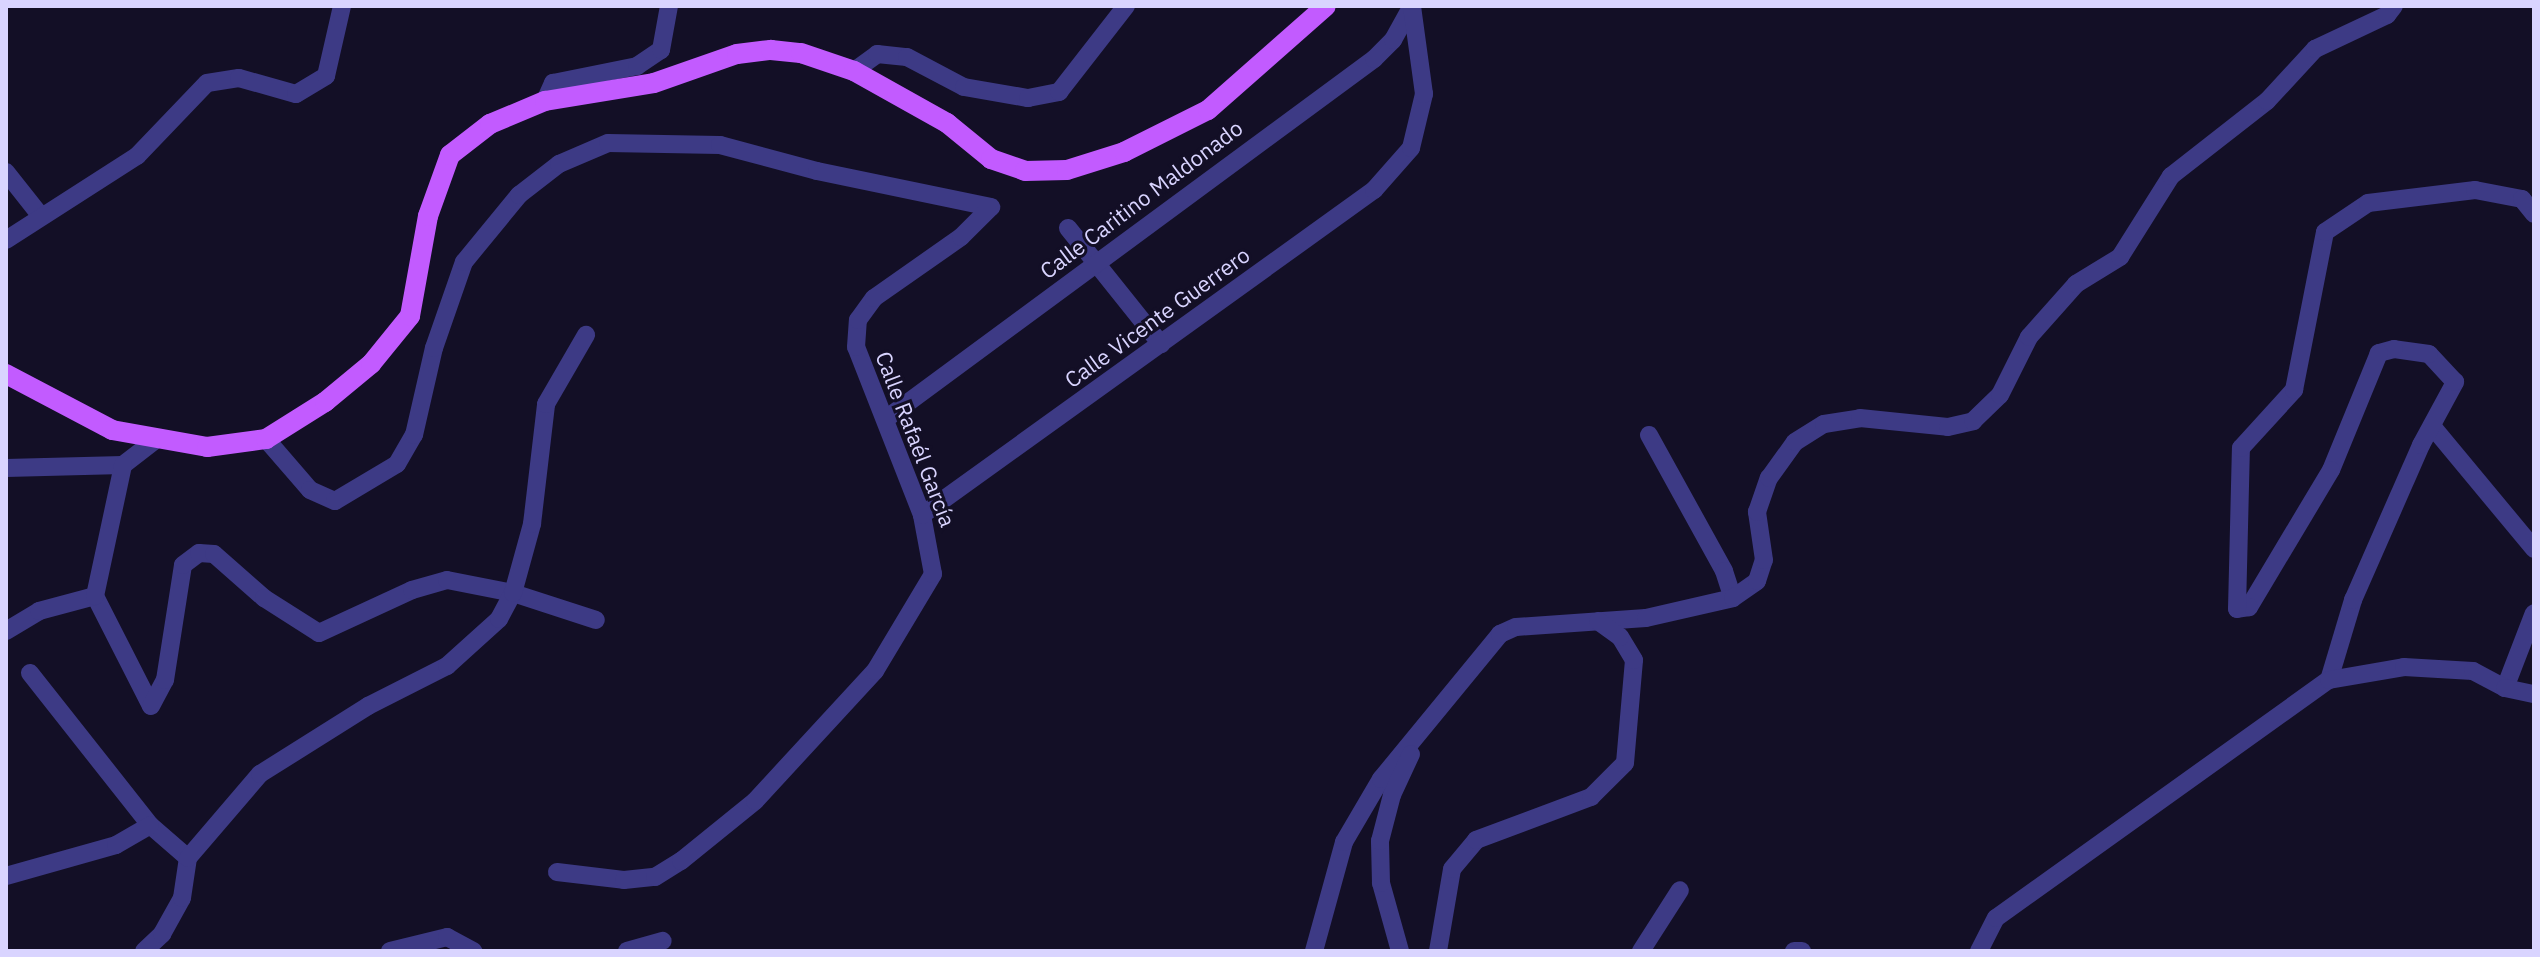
<!DOCTYPE html>
<html>
<head>
<meta charset="utf-8">
<style>
  body { margin:0 }
  #map { position:relative; width:2540px; height:957px; overflow:hidden; background:#130f26; font-family:"IBM Plex Sans",sans-serif }
  div>[style] { position:absolute }
  [style*='--x'] { left:calc(var(--x)*1px); top:calc(var(--y)*1px); width:calc(var(--w)*1px); rotate:calc(var(--a)*1deg) }
  .minor>* { height:18px; margin:-9px; padding:0 9px; transform-origin:9px; border-radius:9px; background:#3d3a85 }
  .major>* { height:20px; margin:-10px; padding:0 10px; transform-origin:10px; border-radius:10px; background:#c25bff }
  span { translate:-50% -50%; white-space:nowrap; text-align:center; line-height:1.15; -webkit-text-stroke:6px #130f26; paint-order:stroke }
  .street-label { font-size:22px; color:#d9d4ff }
  .frame { position:absolute; inset:0; border:8px solid #d9d4ff; pointer-events:none }
</style>
</head>
<body>
<div id="map">
  <div class="minor">
    <i style="--x:854;--y:71;--w:29;--a:-36"></i>
    <i style="--x:877;--y:54;--w:30;--a:6"></i>
    <i style="--x:907;--y:57;--w:64;--a:27.8"></i>
    <i style="--x:964;--y:87;--w:65;--a:9.8"></i>
    <i style="--x:1028;--y:98;--w:32;--a:-11"></i>
    <i style="--x:1059;--y:92;--w:109;--a:-52.1"></i>
    <i style="--x:545;--y:101;--w:20;--a:-66"></i>
    <i style="--x:553;--y:83;--w:86;--a:-11.4"></i>
    <i style="--x:637;--y:66;--w:29;--a:-34"></i>
    <i style="--x:661;--y:50;--w:45;--a:-79.7"></i>
    <i style="--x:6;--y:172;--w:55;--a:51.7"></i>
    <i style="--x:1068;--y:228;--w:149;--a:51.3"></i>
    <i style="--x:6;--y:240;--w:156;--a:-32.7"></i>
    <i style="--x:137;--y:156;--w:101;--a:-46.2"></i>
    <i style="--x:207;--y:83;--w:32;--a:-9"></i>
    <i style="--x:239;--y:78;--w:59;--a:15.7"></i>
    <i style="--x:296;--y:94;--w:35;--a:-31"></i>
    <i style="--x:326;--y:76;--w:72;--a:-77.1"></i>
    <i style="--x:887;--y:418;--w:605;--a:-36.4"></i>
    <i style="--x:1374;--y:59;--w:27;--a:-45"></i>
    <i style="--x:1393;--y:40;--w:39;--a:-61"></i>
    <i style="--x:2432;--y:426;--w:160;--a:50.3"></i>
    <i style="--x:1649;--y:435;--w:155;--a:61.1"></i>
    <i style="--x:1724;--y:571;--w:28;--a:72"></i>
    <i style="--x:266;--y:439;--w:67;--a:49.2"></i>
    <i style="--x:310;--y:490;--w:27;--a:24"></i>
    <i style="--x:335;--y:501;--w:72;--a:-30.8"></i>
    <i style="--x:397;--y:464;--w:34;--a:-60"></i>
    <i style="--x:414;--y:435;--w:89;--a:-77.1"></i>
    <i style="--x:434;--y:348;--w:91;--a:-70.8"></i>
    <i style="--x:464;--y:262;--w:87;--a:-50.6"></i>
    <i style="--x:519;--y:195;--w:51;--a:-37.8"></i>
    <i style="--x:559;--y:164;--w:53;--a:-23.2"></i>
    <i style="--x:608;--y:143;--w:112;--a:1"></i>
    <i style="--x:720;--y:145;--w:100;--a:15"></i>
    <i style="--x:817;--y:171;--w:178;--a:11.7"></i>
    <i style="--x:6;--y:468;--w:117;--a:-1.5"></i>
    <i style="--x:123;--y:465;--w:44;--a:-37.6"></i>
    <i style="--x:922;--y:515;--w:557;--a:-35.72"></i>
    <i style="--x:1374;--y:190;--w:56;--a:-48.6"></i>
    <i style="--x:1411;--y:148;--w:56;--a:-76.5"></i>
    <i style="--x:1424;--y:94;--w:89;--a:-97.8"></i>
    <i style="--x:95;--y:596;--w:123;--a:63"></i>
    <i style="--x:151;--y:706;--w:30;--a:-62"></i>
    <i style="--x:165;--y:680;--w:116;--a:-81.1"></i>
    <i style="--x:183;--y:565;--w:20;--a:-37"></i>
    <i style="--x:199;--y:553;--w:15;--a:4"></i>
    <i style="--x:214;--y:554;--w:67;--a:41.3"></i>
    <i style="--x:264;--y:598;--w:65;--a:32.5"></i>
    <i style="--x:319;--y:633;--w:102;--a:-24.8"></i>
    <i style="--x:412;--y:590;--w:36;--a:-16"></i>
    <i style="--x:447;--y:580;--w:67;--a:11.1"></i>
    <i style="--x:513;--y:593;--w:87;--a:18"></i>
    <i style="--x:6;--y:631;--w:39;--a:-31"></i>
    <i style="--x:39;--y:611;--w:58;--a:-15"></i>
    <i style="--x:95;--y:596;--w:134;--a:-77.9"></i>
    <i style="--x:30;--y:673;--w:194;--a:51.7"></i>
    <i style="--x:150;--y:825;--w:50;--a:41"></i>
    <i style="--x:2329;--y:680;--w:84;--a:-73.3"></i>
    <i style="--x:2353;--y:600;--w:169;--a:-66.3"></i>
    <i style="--x:2421;--y:445;--w:72;--a:-61.6"></i>
    <i style="--x:2455;--y:382;--w:38;--a:-133"></i>
    <i style="--x:2429;--y:354;--w:35;--a:-172"></i>
    <i style="--x:2394;--y:349;--w:16;--a:165"></i>
    <i style="--x:2379;--y:353;--w:126;--a:112.3"></i>
    <i style="--x:2331;--y:470;--w:160;--a:120.9"></i>
    <i style="--x:2249;--y:607;--w:12;--a:171"></i>
    <i style="--x:2237;--y:609;--w:161;--a:-88.6"></i>
    <i style="--x:2241;--y:448;--w:79;--a:-47.6"></i>
    <i style="--x:2294;--y:390;--w:161;--a:-78.9"></i>
    <i style="--x:2325;--y:232;--w:52;--a:-34"></i>
    <i style="--x:2368;--y:203;--w:108;--a:-6.9"></i>
    <i style="--x:2475;--y:190;--w:48;--a:10.8"></i>
    <i style="--x:2522;--y:199;--w:19;--a:51"></i>
    <i style="--x:2505;--y:688;--w:80;--a:-68.9"></i>
    <i style="--x:557;--y:872;--w:67;--a:6.8"></i>
    <i style="--x:624;--y:880;--w:31;--a:-6"></i>
    <i style="--x:655;--y:877;--w:31;--a:-32"></i>
    <i style="--x:681;--y:861;--w:95;--a:-39"></i>
    <i style="--x:755;--y:801;--w:177;--a:-47.3"></i>
    <i style="--x:875;--y:671;--w:113;--a:-59.1"></i>
    <i style="--x:933;--y:574;--w:60;--a:-100.6"></i>
    <i style="--x:922;--y:515;--w:180;--a:-111.4"></i>
    <i style="--x:856;--y:347;--w:27;--a:-86"></i>
    <i style="--x:858;--y:320;--w:27;--a:-54"></i>
    <i style="--x:874;--y:298;--w:106;--a:-35"></i>
    <i style="--x:961;--y:237;--w:42;--a:-45"></i>
    <i style="--x:6;--y:876;--w:114;--a:-15.7"></i>
    <i style="--x:116;--y:845;--w:39;--a:-30"></i>
    <i style="--x:144;--y:951;--w:25;--a:-43"></i>
    <i style="--x:162;--y:934;--w:41;--a:-60.9"></i>
    <i style="--x:182;--y:898;--w:40;--a:-81.5"></i>
    <i style="--x:188;--y:858;--w:111;--a:-49.4"></i>
    <i style="--x:260;--y:774;--w:128;--a:-32.2"></i>
    <i style="--x:368;--y:706;--w:89;--a:-26.9"></i>
    <i style="--x:447;--y:666;--w:70;--a:-42.1"></i>
    <i style="--x:499;--y:619;--w:30;--a:-62"></i>
    <i style="--x:513;--y:593;--w:72;--a:-74.6"></i>
    <i style="--x:532;--y:524;--w:121;--a:-83.3"></i>
    <i style="--x:546;--y:404;--w:80;--a:-59.9"></i>
    <i style="--x:390;--y:951;--w:59;--a:-13.8"></i>
    <i style="--x:447;--y:937;--w:30;--a:28"></i>
    <i style="--x:627;--y:951;--w:37;--a:-16"></i>
    <i style="--x:1314;--y:951;--w:113;--a:-74.6"></i>
    <i style="--x:1344;--y:842;--w:73;--a:-59.6"></i>
    <i style="--x:1381;--y:779;--w:188;--a:-50.6"></i>
    <i style="--x:1500;--y:634;--w:17;--a:-24"></i>
    <i style="--x:1516;--y:627;--w:130;--a:-4"></i>
    <i style="--x:1646;--y:618;--w:89;--a:-12.9"></i>
    <i style="--x:1733;--y:598;--w:29;--a:-35"></i>
    <i style="--x:1757;--y:581;--w:22;--a:-72"></i>
    <i style="--x:1764;--y:560;--w:49;--a:-98.3"></i>
    <i style="--x:1757;--y:512;--w:36;--a:-71"></i>
    <i style="--x:1769;--y:478;--w:44;--a:-54.2"></i>
    <i style="--x:1795;--y:442;--w:34;--a:-32"></i>
    <i style="--x:1824;--y:424;--w:36;--a:-9"></i>
    <i style="--x:1860;--y:418;--w:88;--a:5.8"></i>
    <i style="--x:1948;--y:427;--w:26;--a:-13"></i>
    <i style="--x:1973;--y:421;--w:37;--a:-44"></i>
    <i style="--x:2000;--y:395;--w:65;--a:-63.4"></i>
    <i style="--x:2029;--y:337;--w:71;--a:-48.4"></i>
    <i style="--x:2076;--y:284;--w:52;--a:-31.5"></i>
    <i style="--x:2120;--y:257;--w:96;--a:-57.8"></i>
    <i style="--x:2171;--y:176;--w:122;--a:-38"></i>
    <i style="--x:2267;--y:101;--w:71;--a:-47.3"></i>
    <i style="--x:2315;--y:49;--w:80;--a:-25.3"></i>
    <i style="--x:2387;--y:15;--w:11;--a:-52"></i>
    <i style="--x:1400;--y:951;--w:71;--a:-105.6"></i>
    <i style="--x:1381;--y:883;--w:42;--a:-91.4"></i>
    <i style="--x:1380;--y:841;--w:48;--a:-75.4"></i>
    <i style="--x:1392;--y:795;--w:45;--a:-65.1"></i>
    <i style="--x:1438;--y:951;--w:83;--a:-80.3"></i>
    <i style="--x:1452;--y:869;--w:38;--a:-50"></i>
    <i style="--x:1476;--y:840;--w:123;--a:-20.5"></i>
    <i style="--x:1591;--y:797;--w:48;--a:-45"></i>
    <i style="--x:1625;--y:763;--w:103;--a:-85"></i>
    <i style="--x:1634;--y:660;--w:27;--a:-121"></i>
    <i style="--x:1620;--y:637;--w:27;--a:-144"></i>
    <i style="--x:1641;--y:951;--w:72;--a:-57.4"></i>
    <i style="--x:1794;--y:951;--w:8;--a:0"></i>
    <i style="--x:1979;--y:951;--w:37;--a:-63"></i>
    <i style="--x:1996;--y:918;--w:409;--a:-35.6"></i>
    <i style="--x:2329;--y:680;--w:76;--a:-9.8"></i>
    <i style="--x:2404;--y:667;--w:69;--a:3.3"></i>
    <i style="--x:2473;--y:671;--w:36;--a:28"></i>
    <i style="--x:2505;--y:688;--w:30;--a:12"></i>
  </div>
  <div class="major">
    <i style="--x:6;--y:374;--w:120;--a:27.8"></i>
    <i style="--x:112;--y:430;--w:97;--a:10.1"></i>
    <i style="--x:207;--y:447;--w:60;--a:-7.7"></i>
    <i style="--x:266;--y:439;--w:70;--a:-32.1"></i>
    <i style="--x:325;--y:402;--w:60;--a:-39.6"></i>
    <i style="--x:371;--y:364;--w:62;--a:-50.9"></i>
    <i style="--x:410;--y:316;--w:102;--a:-79.8"></i>
    <i style="--x:428;--y:216;--w:65;--a:-70.2"></i>
    <i style="--x:450;--y:155;--w:51;--a:-37.8"></i>
    <i style="--x:490;--y:124;--w:60;--a:-22.7"></i>
    <i style="--x:545;--y:101;--w:110;--a:-9.4"></i>
    <i style="--x:654;--y:83;--w:88;--a:-19.3"></i>
    <i style="--x:737;--y:54;--w:34;--a:-7"></i>
    <i style="--x:771;--y:50;--w:30;--a:6"></i>
    <i style="--x:801;--y:53;--w:56;--a:18.8"></i>
    <i style="--x:854;--y:71;--w:107;--a:29.2"></i>
    <i style="--x:947;--y:123;--w:57;--a:39.3"></i>
    <i style="--x:991;--y:159;--w:36;--a:19"></i>
    <i style="--x:1025;--y:171;--w:42;--a:-1.4"></i>
    <i style="--x:1067;--y:170;--w:60;--a:-17.5"></i>
    <i style="--x:1124;--y:152;--w:94;--a:-26.6"></i>
    <i style="--x:1208;--y:110;--w:157;--a:-41.4"></i>
  </div>
  <div class="street-label">
    <span style="left:1141px;top:199px;rotate:-37deg">Calle Caritino Maldonado</span>
    <span style="left:1157px;top:317px;rotate:-36deg">Calle Vicente Guerrero</span>
    <span style="left:916px;top:439px;rotate:69deg">Calle Rafaél García</span>
  </div>
  <div class="frame"></div>
</div>
</body>
</html>
